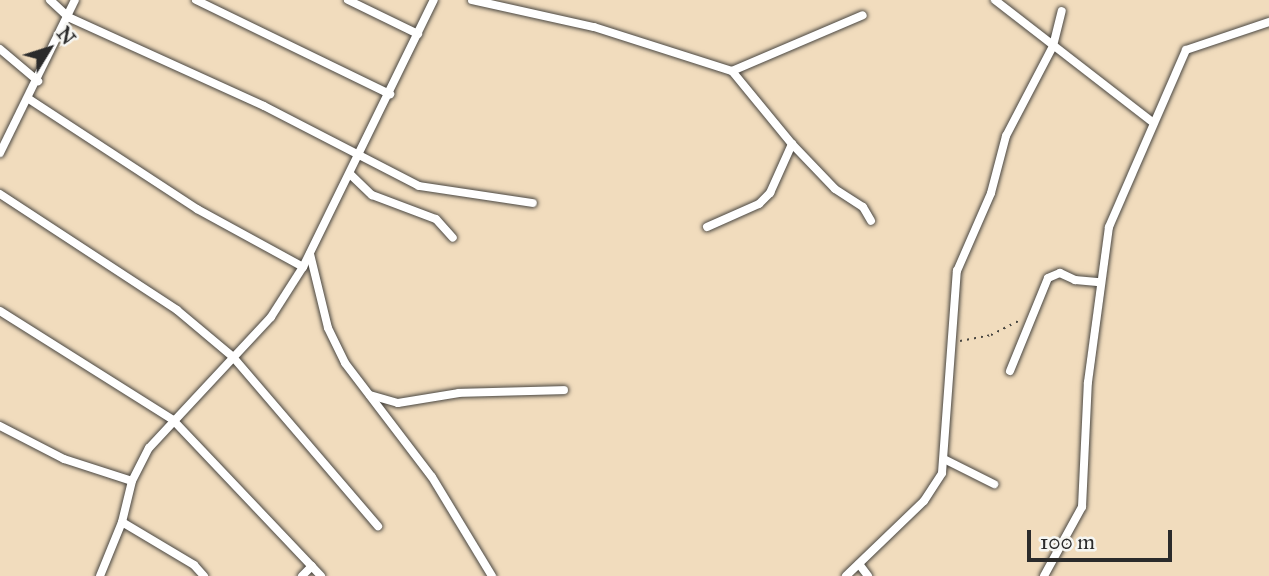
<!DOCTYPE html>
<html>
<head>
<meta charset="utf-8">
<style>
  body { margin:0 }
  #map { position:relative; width:1269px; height:576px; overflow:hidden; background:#f1dcbd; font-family:"IM FELL Great Primer",serif }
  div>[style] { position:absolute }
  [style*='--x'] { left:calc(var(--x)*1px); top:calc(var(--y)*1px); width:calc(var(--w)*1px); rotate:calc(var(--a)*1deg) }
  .path>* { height:2px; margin-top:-1px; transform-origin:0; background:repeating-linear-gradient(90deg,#494641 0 2px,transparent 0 7px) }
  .roads { filter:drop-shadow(0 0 2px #494641) drop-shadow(0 0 2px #494641) }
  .minor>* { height:8px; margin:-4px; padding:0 4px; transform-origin:4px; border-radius:4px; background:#fff }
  span { translate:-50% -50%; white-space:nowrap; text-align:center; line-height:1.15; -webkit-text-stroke:5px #f6f6f2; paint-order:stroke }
  .north { position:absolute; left:14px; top:14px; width:70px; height:70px; -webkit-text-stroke:5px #f6f6f2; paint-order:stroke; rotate:52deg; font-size:19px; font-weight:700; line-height:28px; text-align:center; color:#2b2b2b }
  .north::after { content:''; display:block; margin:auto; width:24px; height:32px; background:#2b2b2b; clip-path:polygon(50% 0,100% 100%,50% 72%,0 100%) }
  .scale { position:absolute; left:1027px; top:530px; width:145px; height:32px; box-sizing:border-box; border:4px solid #2b2b2b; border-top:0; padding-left:9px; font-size:21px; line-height:24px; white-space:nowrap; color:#2b2b2b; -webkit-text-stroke:5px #f6f6f2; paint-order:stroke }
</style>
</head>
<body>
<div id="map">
  <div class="path">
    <i style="--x:960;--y:341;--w:32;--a:-11"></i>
    <i style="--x:991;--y:335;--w:33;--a:-27"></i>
  </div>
  <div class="roads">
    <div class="minor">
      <i style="--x:50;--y:0;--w:25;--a:43"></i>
      <i style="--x:68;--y:17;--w:215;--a:24.4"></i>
      <i style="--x:264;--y:106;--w:174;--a:27.3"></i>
      <i style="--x:419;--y:186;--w:115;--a:8.5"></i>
      <i style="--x:196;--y:0;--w:216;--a:25.9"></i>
      <i style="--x:348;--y:0;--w:78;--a:25.9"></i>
      <i style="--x:472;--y:0;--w:125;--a:12.5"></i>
      <i style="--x:594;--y:27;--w:145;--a:17.7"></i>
      <i style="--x:732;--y:71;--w:142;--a:-23.1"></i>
      <i style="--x:995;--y:0;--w:199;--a:37.8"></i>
      <i style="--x:0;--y:49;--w:50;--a:40.1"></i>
      <i style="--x:732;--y:71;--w:94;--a:50.6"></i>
      <i style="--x:792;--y:144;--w:62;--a:46.3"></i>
      <i style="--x:835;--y:189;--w:33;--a:33"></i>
      <i style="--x:863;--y:207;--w:16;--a:60"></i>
      <i style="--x:29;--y:99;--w:201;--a:33.2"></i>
      <i style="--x:197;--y:209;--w:121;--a:28.7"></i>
      <i style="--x:303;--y:267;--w:297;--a:-63.9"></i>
      <i style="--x:0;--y:153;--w:170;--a:-63.9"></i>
      <i style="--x:351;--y:175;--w:29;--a:44"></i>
      <i style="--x:372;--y:195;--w:68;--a:20.6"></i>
      <i style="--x:436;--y:219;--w:25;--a:48"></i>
      <i style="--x:0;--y:194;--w:212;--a:33.2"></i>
      <i style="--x:177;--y:310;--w:73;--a:40"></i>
      <i style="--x:233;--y:357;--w:223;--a:49.4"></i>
      <i style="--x:707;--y:227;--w:57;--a:-23.9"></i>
      <i style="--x:759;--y:204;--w:16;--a:-45"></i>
      <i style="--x:770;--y:193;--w:54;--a:-65.8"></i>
      <i style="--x:310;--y:254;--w:76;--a:76.3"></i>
      <i style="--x:328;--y:328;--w:39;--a:64"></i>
      <i style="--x:345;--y:363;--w:143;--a:52.7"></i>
      <i style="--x:432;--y:477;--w:116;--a:58.8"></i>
      <i style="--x:0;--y:311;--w:204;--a:32.2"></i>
      <i style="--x:173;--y:420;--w:215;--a:46.5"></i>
      <i style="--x:1010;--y:371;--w:100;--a:-67.8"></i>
      <i style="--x:1048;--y:278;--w:13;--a:-23"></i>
      <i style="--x:1060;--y:273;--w:17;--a:25"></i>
      <i style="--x:1075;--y:280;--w:25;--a:5"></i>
      <i style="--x:370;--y:395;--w:29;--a:16"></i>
      <i style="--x:398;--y:403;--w:62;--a:-9.3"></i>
      <i style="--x:459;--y:393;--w:105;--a:-1.6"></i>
      <i style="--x:0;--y:426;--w:72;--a:27.3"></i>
      <i style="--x:64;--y:459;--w:71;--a:17.9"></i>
      <i style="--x:946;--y:460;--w:54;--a:26.6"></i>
      <i style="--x:122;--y:522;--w:84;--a:30.8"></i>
      <i style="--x:194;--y:565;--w:15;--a:48"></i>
      <i style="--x:859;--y:564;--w:15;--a:53"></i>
      <i style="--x:100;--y:576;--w:58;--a:-67.8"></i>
      <i style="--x:122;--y:522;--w:42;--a:-76.3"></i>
      <i style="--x:132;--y:481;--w:37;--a:-63"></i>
      <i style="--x:149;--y:448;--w:179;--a:-47"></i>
      <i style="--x:271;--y:317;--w:59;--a:-57.4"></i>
      <i style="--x:302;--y:576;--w:14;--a:-45"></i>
      <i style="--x:846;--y:576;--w:108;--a:-43.9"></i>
      <i style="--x:924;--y:501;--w:33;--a:-57"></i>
      <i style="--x:942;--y:473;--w:203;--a:-85.8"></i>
      <i style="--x:957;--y:271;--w:85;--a:-66.4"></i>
      <i style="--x:991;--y:193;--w:59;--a:-75.3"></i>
      <i style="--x:1006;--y:136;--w:102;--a:-62.4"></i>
      <i style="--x:1053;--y:46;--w:36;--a:-76"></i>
      <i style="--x:1044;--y:576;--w:79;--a:-61.2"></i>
      <i style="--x:1082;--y:507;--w:125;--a:-87.3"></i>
      <i style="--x:1088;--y:382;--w:156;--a:-82.3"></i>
      <i style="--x:1109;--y:227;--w:193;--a:-66.5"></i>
      <i style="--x:1186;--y:50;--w:88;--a:-18.6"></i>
    </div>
  </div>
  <div class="north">N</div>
  <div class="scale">100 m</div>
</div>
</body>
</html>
